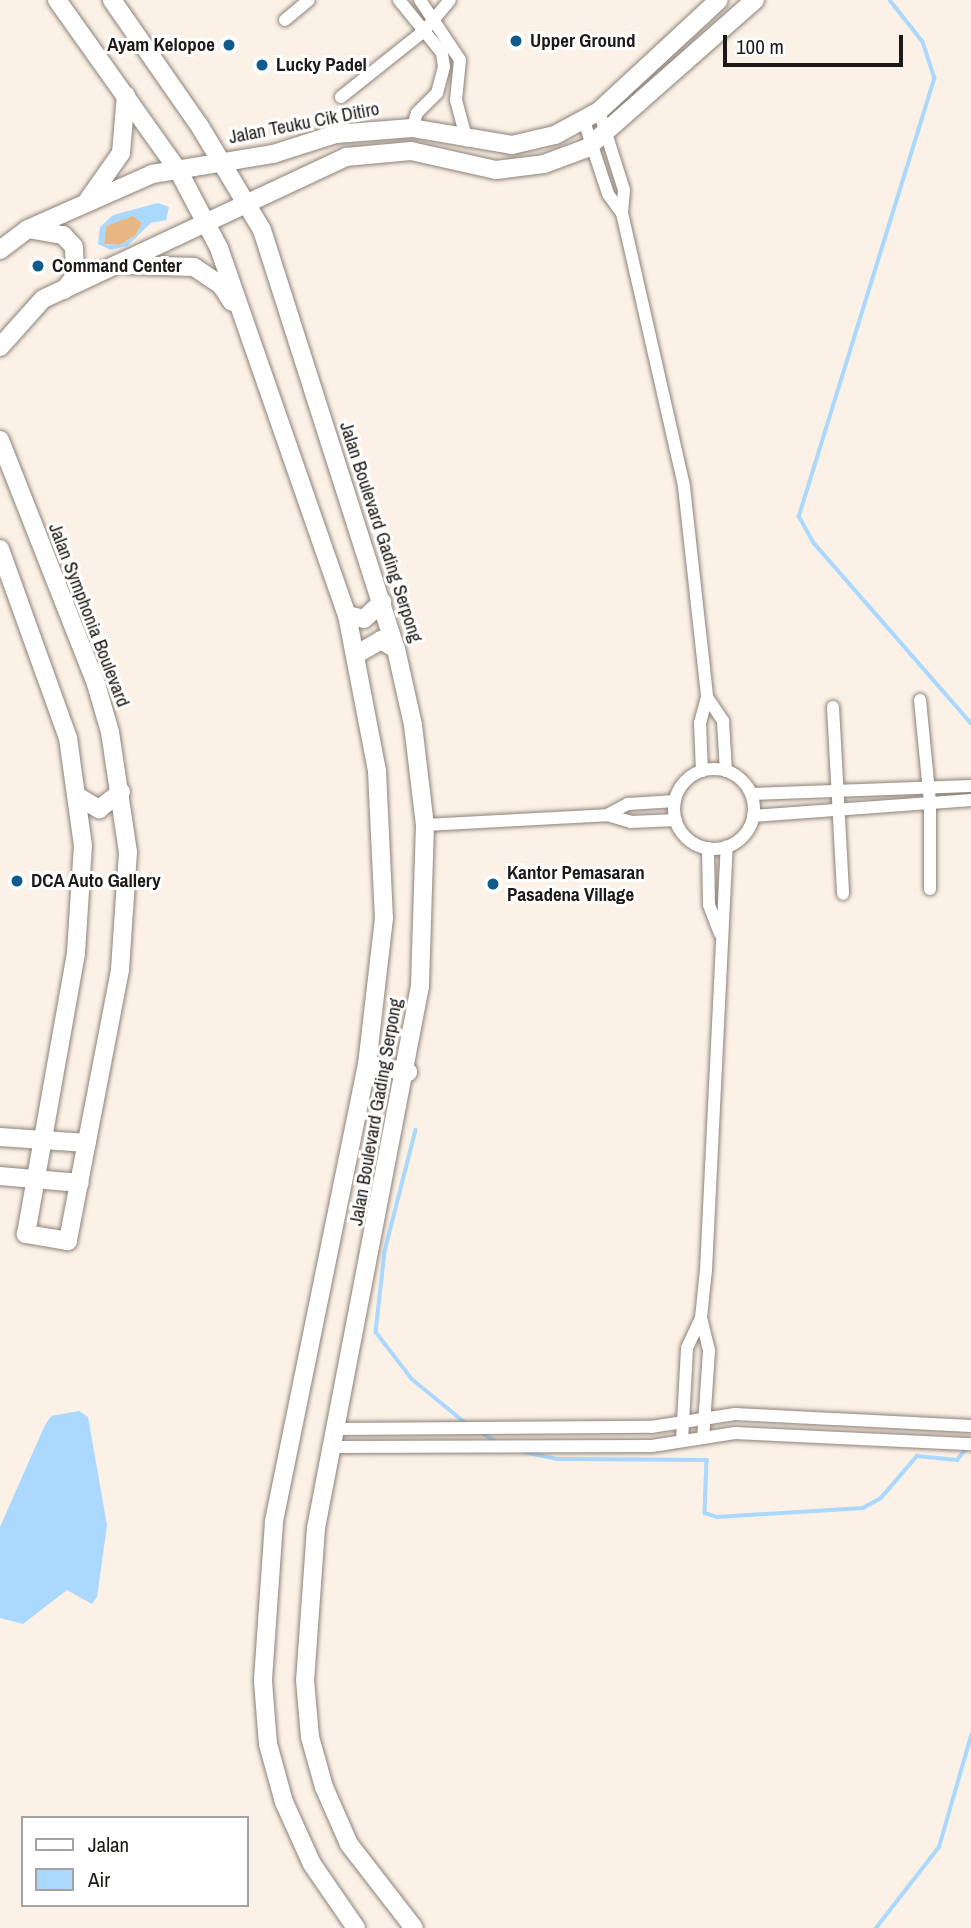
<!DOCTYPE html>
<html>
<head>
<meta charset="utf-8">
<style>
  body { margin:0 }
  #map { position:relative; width:971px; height:1928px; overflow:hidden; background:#fcf1e6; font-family:"Archivo Narrow",sans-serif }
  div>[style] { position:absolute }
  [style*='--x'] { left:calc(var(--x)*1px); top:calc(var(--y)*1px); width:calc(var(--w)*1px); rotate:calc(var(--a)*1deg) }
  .green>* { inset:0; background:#e7b683 }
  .water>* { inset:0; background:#abd8fe }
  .stream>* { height:3.5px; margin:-1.75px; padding:0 1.75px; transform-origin:1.75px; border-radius:1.75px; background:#abd8fe }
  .roads { filter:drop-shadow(0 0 2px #8c8279) drop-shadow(0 0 2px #8c8279) }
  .street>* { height:12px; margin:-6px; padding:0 6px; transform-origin:6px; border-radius:6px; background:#fff }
  .street>.ring { margin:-6px; padding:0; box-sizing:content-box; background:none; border:12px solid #fff; border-radius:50% }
  .secondary>* { height:18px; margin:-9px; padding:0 9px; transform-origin:9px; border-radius:9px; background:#fff }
  .dots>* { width:19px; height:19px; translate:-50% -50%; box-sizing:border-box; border:4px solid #fff; border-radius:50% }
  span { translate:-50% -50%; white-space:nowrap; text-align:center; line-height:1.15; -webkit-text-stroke:6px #fff; paint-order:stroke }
  .poi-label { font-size:19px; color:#1d1916; font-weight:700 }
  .left { translate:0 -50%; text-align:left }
  .right { translate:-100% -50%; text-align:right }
  .street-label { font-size:19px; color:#1d1916 }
  .legend { position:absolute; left:21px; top:1816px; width:228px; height:91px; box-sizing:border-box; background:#fff; border:2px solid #a5a3a2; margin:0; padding:9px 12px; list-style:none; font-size:21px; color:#1d1916 }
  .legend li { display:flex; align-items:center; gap:14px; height:35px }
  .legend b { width:35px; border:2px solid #a5a3a2 }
  .scale { position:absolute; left:723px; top:35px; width:180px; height:32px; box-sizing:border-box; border:4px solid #1d1916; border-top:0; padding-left:9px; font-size:21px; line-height:24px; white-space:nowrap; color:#1d1916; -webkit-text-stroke:5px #fff; paint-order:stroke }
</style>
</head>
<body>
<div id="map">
  <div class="green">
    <i style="clip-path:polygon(133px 215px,142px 223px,136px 235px,120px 245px,104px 244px,106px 226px)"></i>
  </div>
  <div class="water">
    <i style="clip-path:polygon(evenodd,158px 203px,169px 207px,166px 220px,151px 223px,127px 246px,111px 250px,98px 244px,100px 227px,113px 215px,158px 203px,133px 216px,142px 223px,136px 235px,120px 245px,104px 244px,106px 226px,133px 216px)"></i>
    <i style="clip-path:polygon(79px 1411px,88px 1417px,107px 1525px,97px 1597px,92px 1604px,67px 1590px,23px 1624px,0 1618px,0 1527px,44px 1427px,51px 1416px)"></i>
  </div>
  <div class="stream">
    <i style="--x:890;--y:0;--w:53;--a:51.8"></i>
    <i style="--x:923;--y:42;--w:38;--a:72"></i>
    <i style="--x:935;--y:78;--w:459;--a:107.2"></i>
    <i style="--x:799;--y:516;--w:31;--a:61"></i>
    <i style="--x:814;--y:543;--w:239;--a:48.9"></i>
    <i style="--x:416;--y:1130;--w:126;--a:104.3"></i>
    <i style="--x:385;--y:1252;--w:81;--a:96.4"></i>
    <i style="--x:376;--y:1332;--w:59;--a:52.5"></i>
    <i style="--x:412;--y:1379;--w:71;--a:39.3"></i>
    <i style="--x:480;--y:1432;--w:20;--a:30"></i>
    <i style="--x:524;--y:1452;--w:34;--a:12"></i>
    <i style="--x:557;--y:1459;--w:150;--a:0.4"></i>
    <i style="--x:707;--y:1460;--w:53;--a:92.2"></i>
    <i style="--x:705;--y:1513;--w:13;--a:18"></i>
    <i style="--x:717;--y:1517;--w:146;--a:-3.5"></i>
    <i style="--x:863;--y:1508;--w:21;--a:-29"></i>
    <i style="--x:881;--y:1498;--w:55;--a:-49.4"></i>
    <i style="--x:917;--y:1456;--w:40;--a:5.7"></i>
    <i style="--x:957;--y:1460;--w:16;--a:-52"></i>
    <i style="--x:876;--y:1928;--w:103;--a:-52.1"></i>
    <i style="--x:939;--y:1847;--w:116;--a:-73.9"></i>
  </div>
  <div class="roads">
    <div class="street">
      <i style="--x:399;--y:0;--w:68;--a:50.9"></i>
      <i style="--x:442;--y:53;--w:14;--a:82"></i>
      <i style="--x:444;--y:67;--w:27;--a:105"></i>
      <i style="--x:437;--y:93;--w:28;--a:135"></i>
      <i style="--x:417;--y:113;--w:16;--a:108"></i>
      <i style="--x:420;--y:0;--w:72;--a:56.3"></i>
      <i style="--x:460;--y:60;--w:40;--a:95.7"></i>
      <i style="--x:456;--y:100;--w:42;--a:75"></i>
      <i style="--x:285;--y:20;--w:31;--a:-40"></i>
      <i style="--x:341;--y:97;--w:106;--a:-38.5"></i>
      <i style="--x:424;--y:31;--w:40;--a:-50"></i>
      <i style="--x:599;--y:111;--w:83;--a:72.4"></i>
      <i style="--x:624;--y:190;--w:23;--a:95"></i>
      <i style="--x:622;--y:213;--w:281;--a:77.2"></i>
      <i style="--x:684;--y:487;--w:211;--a:83.7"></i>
      <i style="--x:707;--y:697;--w:27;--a:105"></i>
      <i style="--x:700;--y:723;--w:48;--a:87.6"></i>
      <i style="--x:584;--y:121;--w:77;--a:71.8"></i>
      <i style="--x:608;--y:194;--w:24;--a:54"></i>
      <i style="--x:707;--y:697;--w:29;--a:56"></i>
      <i style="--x:723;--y:721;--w:50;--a:86.6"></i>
      <i style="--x:920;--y:700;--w:102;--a:84.4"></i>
      <i style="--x:930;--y:802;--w:87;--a:90"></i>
      <i style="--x:833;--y:707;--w:187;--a:86.9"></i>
      <i class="ring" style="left:674px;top:769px;width:68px;height:68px"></i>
      <i style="--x:751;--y:794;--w:220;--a:-2.1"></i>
      <i style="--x:607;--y:815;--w:24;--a:-28"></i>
      <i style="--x:628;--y:804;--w:47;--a:-3.7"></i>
      <i style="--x:753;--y:816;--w:219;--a:-4.2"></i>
      <i style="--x:425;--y:825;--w:182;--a:-3.1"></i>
      <i style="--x:607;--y:815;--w:25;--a:16"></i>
      <i style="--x:631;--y:822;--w:45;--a:-2.5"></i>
      <i style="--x:708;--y:848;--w:57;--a:89"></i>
      <i style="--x:709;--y:905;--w:30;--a:69"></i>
      <i style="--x:701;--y:1318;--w:34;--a:76"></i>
      <i style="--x:709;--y:1351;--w:87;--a:93.9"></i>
      <i style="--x:336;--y:1429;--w:315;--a:-0.4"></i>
      <i style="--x:651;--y:1427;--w:85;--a:-8.8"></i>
      <i style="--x:735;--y:1414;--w:236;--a:2.9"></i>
      <i style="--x:682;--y:1441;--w:93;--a:-86.9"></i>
      <i style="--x:687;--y:1348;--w:33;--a:-65"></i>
      <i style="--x:701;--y:1318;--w:48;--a:-84.1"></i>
      <i style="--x:706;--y:1270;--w:424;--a:-87.2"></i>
      <i style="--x:332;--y:1447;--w:320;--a:-0.2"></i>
      <i style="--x:652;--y:1446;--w:84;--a:-8.9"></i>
      <i style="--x:735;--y:1433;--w:236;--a:2.7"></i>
    </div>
    <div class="secondary">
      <i style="--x:57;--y:0;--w:209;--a:54.6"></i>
      <i style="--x:178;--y:170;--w:88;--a:62.3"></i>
      <i style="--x:219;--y:248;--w:389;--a:70.8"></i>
      <i style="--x:347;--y:615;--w:159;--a:79.1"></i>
      <i style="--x:377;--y:771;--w:147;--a:87.3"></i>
      <i style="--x:384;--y:918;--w:147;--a:96.6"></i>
      <i style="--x:367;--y:1064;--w:467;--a:101.5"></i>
      <i style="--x:274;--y:1522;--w:159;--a:94"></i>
      <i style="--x:263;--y:1681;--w:63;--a:85.5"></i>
      <i style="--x:268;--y:1744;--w:60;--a:74.6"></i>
      <i style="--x:284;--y:1802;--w:68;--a:65.7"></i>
      <i style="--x:312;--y:1864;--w:78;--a:55.5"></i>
      <i style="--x:112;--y:0;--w:152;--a:55.2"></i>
      <i style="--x:199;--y:125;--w:122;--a:59"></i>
      <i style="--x:262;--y:230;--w:440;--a:72.3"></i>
      <i style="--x:396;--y:649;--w:78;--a:77.4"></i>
      <i style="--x:413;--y:725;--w:101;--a:83.2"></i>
      <i style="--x:425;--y:825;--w:161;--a:91.8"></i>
      <i style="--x:420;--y:986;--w:552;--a:100.86"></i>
      <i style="--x:316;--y:1528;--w:152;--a:94.1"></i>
      <i style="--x:305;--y:1680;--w:57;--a:85"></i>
      <i style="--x:310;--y:1737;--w:52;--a:74.4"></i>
      <i style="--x:324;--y:1787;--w:62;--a:66.3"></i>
      <i style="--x:349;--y:1844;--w:106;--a:52.3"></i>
      <i style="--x:88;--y:200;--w:57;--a:-54.9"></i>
      <i style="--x:121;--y:153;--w:58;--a:-85.1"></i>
      <i style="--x:28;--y:229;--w:36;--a:10"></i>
      <i style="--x:63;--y:235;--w:16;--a:47"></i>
      <i style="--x:74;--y:247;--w:29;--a:88"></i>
      <i style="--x:75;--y:276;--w:18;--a:128"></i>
      <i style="--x:0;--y:250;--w:35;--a:-37"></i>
      <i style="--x:28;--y:229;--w:136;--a:-23.9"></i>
      <i style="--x:152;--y:174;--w:123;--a:-9.4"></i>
      <i style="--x:273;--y:154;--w:66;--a:-17.6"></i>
      <i style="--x:336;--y:134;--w:76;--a:-4.5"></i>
      <i style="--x:412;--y:128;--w:101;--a:9.6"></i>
      <i style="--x:512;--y:145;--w:44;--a:-13.1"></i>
      <i style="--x:555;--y:135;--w:50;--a:-28.6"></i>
      <i style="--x:599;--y:111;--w:163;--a:-42.8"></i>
      <i style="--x:128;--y:265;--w:66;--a:1.7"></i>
      <i style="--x:194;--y:267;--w:32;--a:34"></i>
      <i style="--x:221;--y:285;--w:20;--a:57"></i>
      <i style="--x:0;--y:347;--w:64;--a:-48.1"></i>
      <i style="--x:43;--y:299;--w:335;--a:-25.1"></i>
      <i style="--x:346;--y:157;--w:65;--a:-5.3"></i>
      <i style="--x:411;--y:151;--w:87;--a:12.6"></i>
      <i style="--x:496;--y:170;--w:48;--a:-7.1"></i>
      <i style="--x:544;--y:164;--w:46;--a:-20.4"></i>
      <i style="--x:587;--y:148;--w:224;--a:-41.4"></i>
      <i style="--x:0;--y:440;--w:262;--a:68.5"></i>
      <i style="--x:96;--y:684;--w:50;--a:73.7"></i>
      <i style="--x:110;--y:732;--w:121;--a:81.5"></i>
      <i style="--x:128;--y:852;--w:118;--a:93.9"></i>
      <i style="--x:120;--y:970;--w:276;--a:100.9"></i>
      <i style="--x:68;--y:1241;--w:43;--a:-170.5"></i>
      <i style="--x:26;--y:1234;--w:285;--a:-79.9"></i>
      <i style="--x:76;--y:953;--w:107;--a:-86.3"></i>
      <i style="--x:83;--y:846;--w:109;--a:-97.9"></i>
      <i style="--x:68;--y:738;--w:201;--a:-109.8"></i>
      <i style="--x:347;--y:615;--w:17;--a:13"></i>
      <i style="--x:364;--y:619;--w:25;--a:-43"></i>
      <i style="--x:357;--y:654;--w:28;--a:-30"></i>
      <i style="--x:381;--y:640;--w:17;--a:31"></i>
      <i style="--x:77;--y:796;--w:26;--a:31"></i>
      <i style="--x:99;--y:809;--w:28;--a:-38"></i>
      <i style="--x:367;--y:1064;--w:42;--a:11"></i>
      <i style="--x:0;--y:1137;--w:87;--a:3.9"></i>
      <i style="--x:0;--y:1176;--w:80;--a:5"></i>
    </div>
  </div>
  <div class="dots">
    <i style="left:516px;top:41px;background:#0f5b8e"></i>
    <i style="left:229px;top:45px;background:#0f5b8e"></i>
    <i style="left:262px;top:65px;background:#0f5b8e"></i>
    <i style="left:38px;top:266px;background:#0f5b8e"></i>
    <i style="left:17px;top:881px;background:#0f5b8e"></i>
    <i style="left:493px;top:884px;background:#0f5b8e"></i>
  </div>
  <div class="poi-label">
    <span class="left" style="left:530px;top:41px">Upper Ground</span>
    <span class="right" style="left:215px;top:45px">Ayam Kelopoe</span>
    <span class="left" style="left:276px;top:65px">Lucky Padel</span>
    <span class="left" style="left:52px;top:266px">Command Center</span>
    <span class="left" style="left:507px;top:884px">Kantor Pemasaran<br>Pasadena Village</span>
    <span class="left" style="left:31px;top:881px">DCA Auto Gallery</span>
  </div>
  <div class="street-label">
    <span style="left:304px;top:123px;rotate:-11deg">Jalan Teuku Cik Ditiro</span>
    <span style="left:381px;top:532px;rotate:72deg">Jalan Boulevard Gading Serpong</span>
    <span style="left:89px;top:615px;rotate:69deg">Jalan Symphonia Boulevard</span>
    <span style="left:376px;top:1112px;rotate:-80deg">Jalan Boulevard Gading Serpong</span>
  </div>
  <ul class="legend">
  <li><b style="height:9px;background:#fff"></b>Jalan</li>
  <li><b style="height:19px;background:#abd8fe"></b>Air</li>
  </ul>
  <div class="scale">100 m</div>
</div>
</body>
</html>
